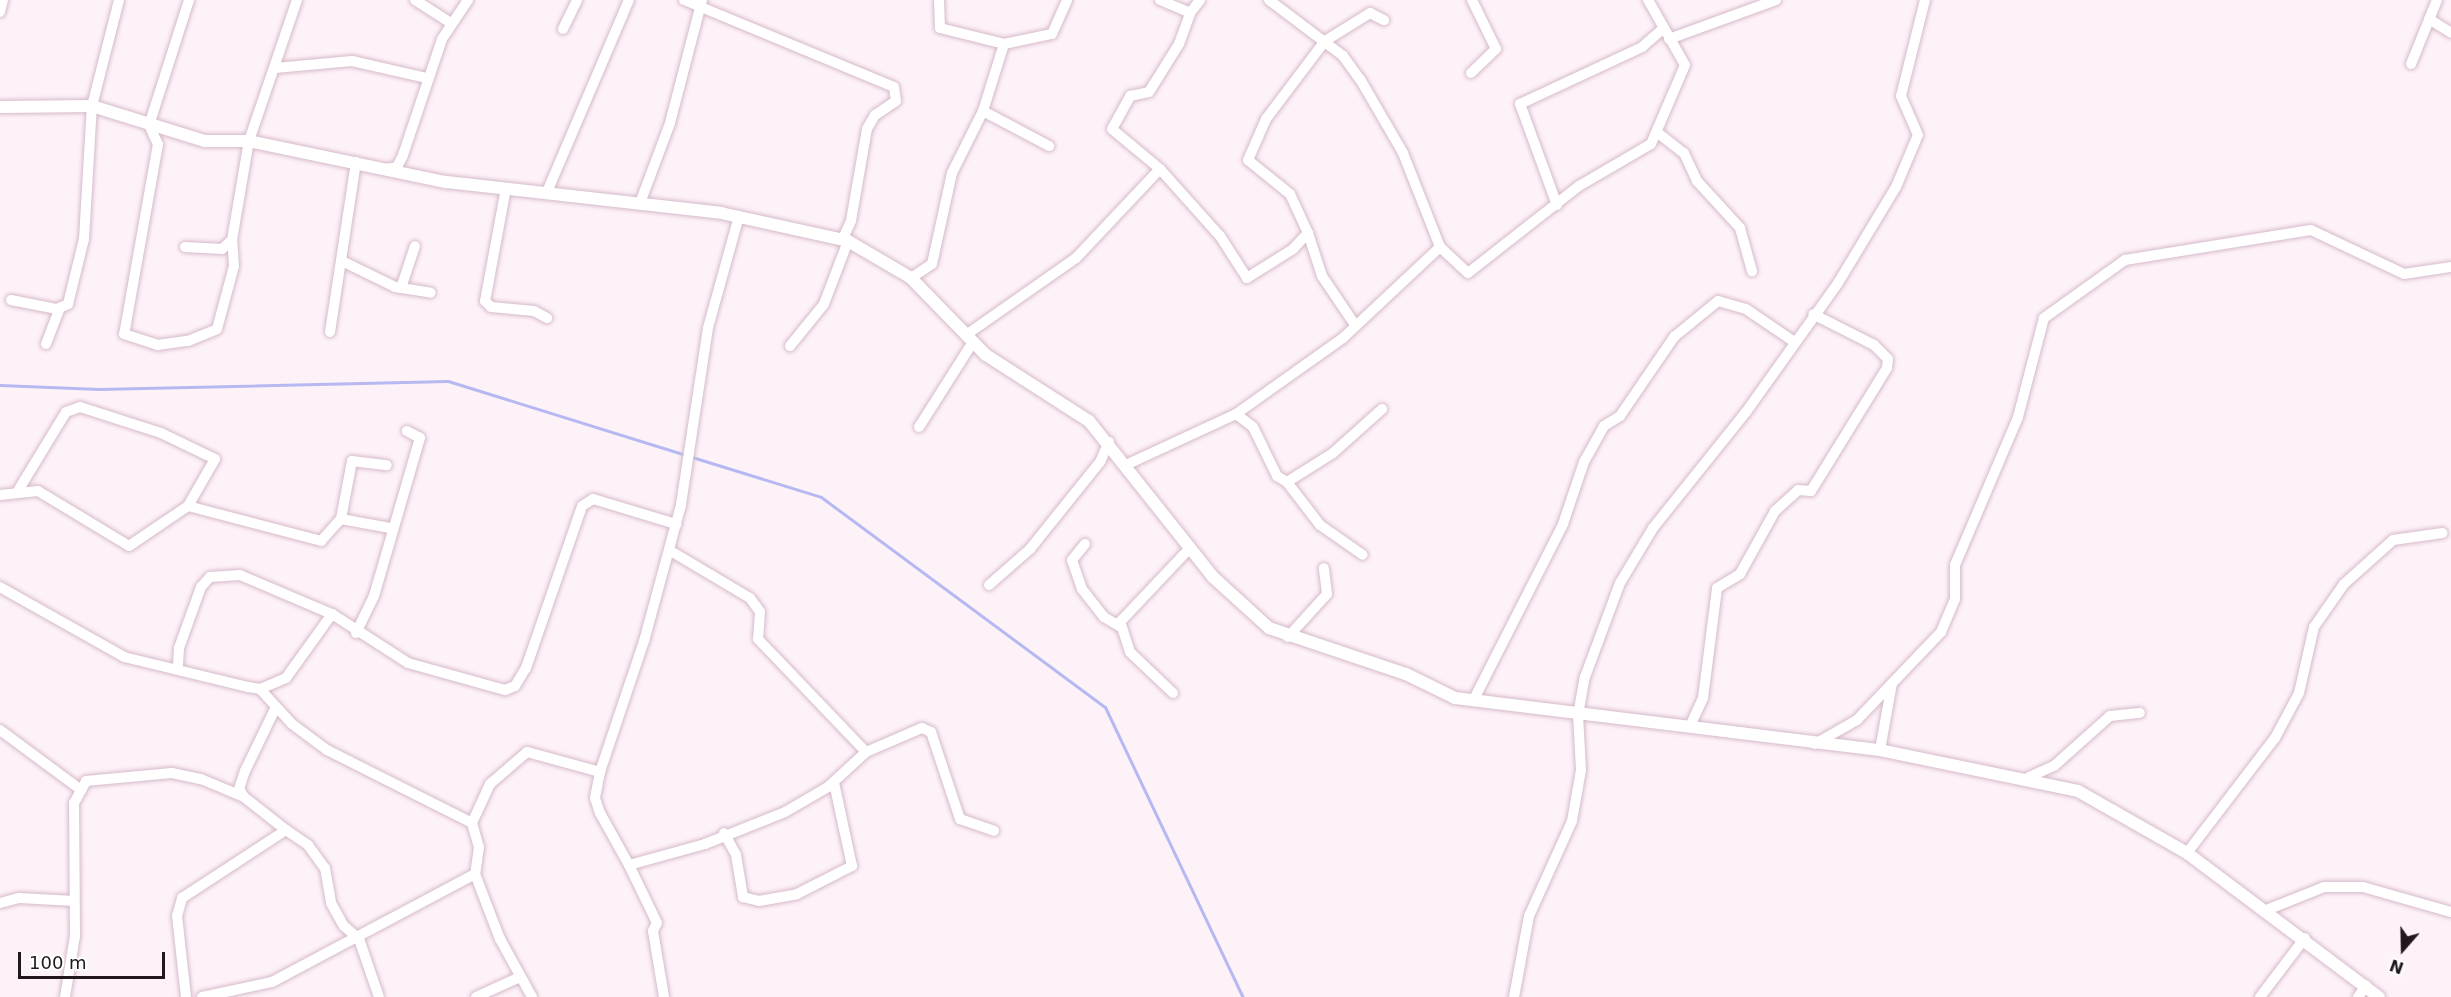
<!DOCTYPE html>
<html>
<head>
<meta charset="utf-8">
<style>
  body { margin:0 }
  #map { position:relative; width:2451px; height:997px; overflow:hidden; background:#fef2f9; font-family:"DejaVu Sans",sans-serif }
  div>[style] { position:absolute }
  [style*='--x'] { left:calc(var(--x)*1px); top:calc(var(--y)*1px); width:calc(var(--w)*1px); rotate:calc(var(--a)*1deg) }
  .stream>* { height:3px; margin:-1.5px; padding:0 1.5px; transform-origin:1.5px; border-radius:1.5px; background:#b6b8f2 }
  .roads { filter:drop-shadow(0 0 2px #d5baca) drop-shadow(0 0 2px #d5baca) }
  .minor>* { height:10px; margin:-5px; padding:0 5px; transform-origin:5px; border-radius:5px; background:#fff }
  .tertiary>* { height:12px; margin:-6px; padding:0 6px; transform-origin:6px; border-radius:6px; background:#fff }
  span { translate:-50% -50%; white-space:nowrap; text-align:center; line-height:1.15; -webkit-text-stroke:5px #fff; paint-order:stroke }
  .north { position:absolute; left:2373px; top:919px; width:60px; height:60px; -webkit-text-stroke:4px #fff; paint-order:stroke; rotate:200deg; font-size:16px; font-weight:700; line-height:24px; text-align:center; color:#21171d }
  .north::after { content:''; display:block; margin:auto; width:21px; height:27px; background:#21171d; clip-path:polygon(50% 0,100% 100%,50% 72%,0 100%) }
  .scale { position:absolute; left:18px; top:952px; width:147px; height:27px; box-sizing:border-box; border:3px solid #21171d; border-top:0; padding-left:8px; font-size:18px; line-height:21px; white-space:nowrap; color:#21171d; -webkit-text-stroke:4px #fff; paint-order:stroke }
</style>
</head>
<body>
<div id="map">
  <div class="stream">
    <i style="--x:0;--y:385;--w:99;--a:2.3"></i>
    <i style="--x:99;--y:389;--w:349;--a:-1.3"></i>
    <i style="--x:448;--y:381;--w:249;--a:17.3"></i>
    <i style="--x:692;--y:457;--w:135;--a:17.2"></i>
    <i style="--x:821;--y:497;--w:353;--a:36.5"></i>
    <i style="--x:1105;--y:707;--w:321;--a:64.6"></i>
  </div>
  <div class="roads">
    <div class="minor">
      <i style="--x:189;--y:0;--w:131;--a:107.7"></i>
      <i style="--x:149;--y:125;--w:21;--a:65"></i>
      <i style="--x:158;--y:144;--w:193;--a:100.1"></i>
      <i style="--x:124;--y:334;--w:36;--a:18"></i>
      <i style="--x:158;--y:345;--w:30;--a:-8"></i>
      <i style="--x:188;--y:341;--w:31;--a:-22"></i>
      <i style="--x:217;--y:329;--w:65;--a:-74.9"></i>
      <i style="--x:234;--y:266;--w:26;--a:-94"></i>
      <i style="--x:415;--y:0;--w:43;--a:32.6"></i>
      <i style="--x:684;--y:0;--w:227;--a:22.5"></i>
      <i style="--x:894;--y:87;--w:14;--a:82"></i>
      <i style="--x:896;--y:101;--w:25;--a:146"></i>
      <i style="--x:875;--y:115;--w:16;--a:120"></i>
      <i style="--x:867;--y:129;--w:93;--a:99.9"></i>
      <i style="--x:851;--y:221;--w:21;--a:115"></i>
      <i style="--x:939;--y:0;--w:28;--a:88"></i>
      <i style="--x:940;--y:28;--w:66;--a:14"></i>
      <i style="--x:1004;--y:44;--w:70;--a:107.4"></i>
      <i style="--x:1160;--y:0;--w:33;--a:23"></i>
      <i style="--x:1190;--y:13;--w:16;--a:-52"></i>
      <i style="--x:1269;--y:0;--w:93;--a:37.1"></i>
      <i style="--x:1343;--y:56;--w:29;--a:54"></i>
      <i style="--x:1360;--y:79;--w:86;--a:59.8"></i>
      <i style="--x:1403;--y:153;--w:101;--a:68.5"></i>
      <i style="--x:1440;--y:247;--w:38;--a:43"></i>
      <i style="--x:1468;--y:273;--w:141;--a:-38.1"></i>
      <i style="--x:1579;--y:186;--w:83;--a:-30.3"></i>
      <i style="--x:1651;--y:144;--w:86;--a:-66.7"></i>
      <i style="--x:1685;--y:65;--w:75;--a:-119.6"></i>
      <i style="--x:0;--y:12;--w:12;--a:-76"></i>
      <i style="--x:2429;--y:19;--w:26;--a:32"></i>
      <i style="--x:563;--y:29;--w:32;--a:-64"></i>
      <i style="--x:1669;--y:39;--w:114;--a:-20"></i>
      <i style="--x:1004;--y:44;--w:49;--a:-11.8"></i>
      <i style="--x:1052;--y:34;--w:37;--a:-66"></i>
      <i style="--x:2411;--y:64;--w:69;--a:-67.9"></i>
      <i style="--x:275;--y:68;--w:77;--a:-5.2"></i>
      <i style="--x:352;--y:61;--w:77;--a:12.8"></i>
      <i style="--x:1471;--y:73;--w:35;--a:-44"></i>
      <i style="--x:1496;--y:49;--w:55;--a:-116.1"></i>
      <i style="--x:1658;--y:133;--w:33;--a:38"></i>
      <i style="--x:1684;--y:153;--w:31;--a:65"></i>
      <i style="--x:1697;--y:181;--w:64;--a:47.5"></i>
      <i style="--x:1740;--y:228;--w:45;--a:74.4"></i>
      <i style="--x:385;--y:169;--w:12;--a:-9"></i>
      <i style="--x:397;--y:167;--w:13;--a:-63"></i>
      <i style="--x:403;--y:155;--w:122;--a:-71.4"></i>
      <i style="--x:442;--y:39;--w:47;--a:-56.3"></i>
      <i style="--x:1160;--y:169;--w:90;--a:48.2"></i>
      <i style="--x:1220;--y:236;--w:50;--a:57.3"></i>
      <i style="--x:1247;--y:278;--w:54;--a:-32.2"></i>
      <i style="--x:1293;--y:249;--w:22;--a:-47"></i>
      <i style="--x:1308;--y:233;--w:43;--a:-114.8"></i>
      <i style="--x:1290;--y:194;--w:54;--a:-141"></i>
      <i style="--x:1248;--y:160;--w:45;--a:-66.3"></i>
      <i style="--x:1266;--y:119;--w:98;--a:-52.9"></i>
      <i style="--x:1325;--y:41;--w:53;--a:-31.9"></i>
      <i style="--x:1370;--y:13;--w:16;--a:27"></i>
      <i style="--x:506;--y:188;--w:115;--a:100.5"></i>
      <i style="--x:485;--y:301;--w:8;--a:45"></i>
      <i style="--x:491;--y:307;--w:43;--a:5.3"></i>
      <i style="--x:534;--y:311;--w:15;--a:28"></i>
      <i style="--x:547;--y:192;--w:209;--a:-66.9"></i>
      <i style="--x:640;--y:203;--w:85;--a:-69.4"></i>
      <i style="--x:670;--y:123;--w:127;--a:-75.4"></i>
      <i style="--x:1557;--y:205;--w:108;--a:-110.1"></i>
      <i style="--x:1520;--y:104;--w:135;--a:-25"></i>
      <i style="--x:1642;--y:47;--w:29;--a:-41"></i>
      <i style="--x:739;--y:216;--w:116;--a:105.5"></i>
      <i style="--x:708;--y:328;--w:179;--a:98.7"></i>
      <i style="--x:681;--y:505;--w:141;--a:105.2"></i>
      <i style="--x:644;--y:641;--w:138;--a:108.6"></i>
      <i style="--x:600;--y:772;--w:26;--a:101"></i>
      <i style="--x:595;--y:798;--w:16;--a:72"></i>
      <i style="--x:600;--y:813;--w:60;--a:60.9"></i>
      <i style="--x:629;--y:865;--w:79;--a:-15.4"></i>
      <i style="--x:705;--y:844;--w:86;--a:-21.8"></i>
      <i style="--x:785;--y:812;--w:50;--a:-30.2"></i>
      <i style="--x:828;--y:787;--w:52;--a:-42.6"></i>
      <i style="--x:866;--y:752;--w:61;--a:-23.2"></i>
      <i style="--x:922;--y:728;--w:10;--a:24"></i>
      <i style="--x:931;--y:732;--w:92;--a:71.6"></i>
      <i style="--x:960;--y:819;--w:36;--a:19"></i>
      <i style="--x:1308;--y:233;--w:45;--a:72"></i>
      <i style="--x:1322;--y:276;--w:59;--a:56"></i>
      <i style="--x:185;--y:247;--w:37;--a:3"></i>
      <i style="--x:222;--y:249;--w:13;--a:-42"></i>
      <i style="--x:232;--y:240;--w:100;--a:-80.3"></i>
      <i style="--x:249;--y:141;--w:149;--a:-71.2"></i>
      <i style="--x:344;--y:262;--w:57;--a:26.1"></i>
      <i style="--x:395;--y:287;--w:36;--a:9"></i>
      <i style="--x:911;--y:278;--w:25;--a:-34"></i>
      <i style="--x:932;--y:264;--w:93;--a:-77.6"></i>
      <i style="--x:952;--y:173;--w:69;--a:-63.4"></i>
      <i style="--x:983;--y:111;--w:75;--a:27.9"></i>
      <i style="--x:401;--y:288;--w:44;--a:-71.6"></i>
      <i style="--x:11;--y:300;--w:47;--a:11.1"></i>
      <i style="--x:57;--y:309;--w:12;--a:-24"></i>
      <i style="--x:68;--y:304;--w:67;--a:-76.2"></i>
      <i style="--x:84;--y:239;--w:133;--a:-86.6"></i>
      <i style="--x:92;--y:106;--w:109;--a:-75.7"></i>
      <i style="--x:330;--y:332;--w:172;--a:-81.3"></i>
      <i style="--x:966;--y:335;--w:134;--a:-35"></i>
      <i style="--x:1076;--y:258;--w:122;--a:-46.7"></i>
      <i style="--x:1160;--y:169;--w:62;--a:-140.2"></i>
      <i style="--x:1112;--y:129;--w:38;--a:-61"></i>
      <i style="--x:1130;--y:96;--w:19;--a:-12"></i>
      <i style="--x:1149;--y:92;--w:57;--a:-58"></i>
      <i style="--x:1179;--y:44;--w:33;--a:-70"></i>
      <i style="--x:46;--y:344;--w:39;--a:-69"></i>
      <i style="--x:790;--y:346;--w:54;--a:-51"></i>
      <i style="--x:824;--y:304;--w:67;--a:-69.1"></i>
      <i style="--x:1236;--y:414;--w:21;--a:37"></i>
      <i style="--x:1253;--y:427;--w:55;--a:63.9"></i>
      <i style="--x:1277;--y:476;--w:12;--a:31"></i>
      <i style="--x:1287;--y:482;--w:54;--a:-32.2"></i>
      <i style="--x:1333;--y:453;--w:66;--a:-41.9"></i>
      <i style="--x:919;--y:427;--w:101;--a:-57.6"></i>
      <i style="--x:1128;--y:464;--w:119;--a:-24.8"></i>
      <i style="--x:1236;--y:414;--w:131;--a:-35.4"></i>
      <i style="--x:1343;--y:338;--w:133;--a:-43.2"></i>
      <i style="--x:1287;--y:482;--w:54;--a:52.5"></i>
      <i style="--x:1320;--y:525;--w:52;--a:34.9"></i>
      <i style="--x:0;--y:495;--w:38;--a:-6"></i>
      <i style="--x:38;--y:491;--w:106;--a:31.1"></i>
      <i style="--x:129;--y:546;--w:71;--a:-34.1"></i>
      <i style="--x:188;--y:506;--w:54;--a:-60.1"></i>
      <i style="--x:215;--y:459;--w:60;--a:-154.3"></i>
      <i style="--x:161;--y:433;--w:85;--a:-162.2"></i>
      <i style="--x:80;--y:407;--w:15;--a:160"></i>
      <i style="--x:66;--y:412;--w:90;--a:121.4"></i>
      <i style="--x:188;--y:506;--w:138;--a:14.7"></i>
      <i style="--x:321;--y:541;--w:30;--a:-48"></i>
      <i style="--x:341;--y:519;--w:50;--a:10.4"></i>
      <i style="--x:341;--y:519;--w:59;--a:-79.3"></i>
      <i style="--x:352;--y:461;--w:35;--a:7"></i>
      <i style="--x:1085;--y:544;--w:21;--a:129"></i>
      <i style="--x:1072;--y:560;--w:31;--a:71"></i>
      <i style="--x:1082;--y:589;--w:36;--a:52"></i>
      <i style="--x:1104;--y:617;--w:21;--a:31"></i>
      <i style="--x:669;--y:550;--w:94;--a:30.7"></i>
      <i style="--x:750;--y:598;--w:17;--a:54"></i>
      <i style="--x:760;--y:612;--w:27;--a:94"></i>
      <i style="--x:758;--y:639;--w:156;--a:46.3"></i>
      <i style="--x:989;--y:585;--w:55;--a:-41.3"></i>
      <i style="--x:1030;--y:549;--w:112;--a:-51.2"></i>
      <i style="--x:1100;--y:462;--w:22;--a:-66"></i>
      <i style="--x:0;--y:587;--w:142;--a:29.4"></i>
      <i style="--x:124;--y:657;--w:128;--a:13.6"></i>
      <i style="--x:248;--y:687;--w:12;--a:9"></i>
      <i style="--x:260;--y:689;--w:28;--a:-23"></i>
      <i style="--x:286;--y:678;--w:79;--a:-54.3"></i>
      <i style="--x:332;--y:614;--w:90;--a:32.8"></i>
      <i style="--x:408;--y:663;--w:101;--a:15.6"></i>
      <i style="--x:505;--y:690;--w:11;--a:-22"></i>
      <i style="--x:515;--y:686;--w:21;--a:-59"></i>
      <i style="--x:526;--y:668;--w:171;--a:-70.9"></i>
      <i style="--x:582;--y:506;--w:13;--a:-32"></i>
      <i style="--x:593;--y:499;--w:87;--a:16.8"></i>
      <i style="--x:356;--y:633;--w:41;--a:-64.1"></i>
      <i style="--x:374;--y:596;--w:165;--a:-73.8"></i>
      <i style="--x:420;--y:438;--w:15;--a:-152"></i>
      <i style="--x:1288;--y:637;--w:58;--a:-47.8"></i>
      <i style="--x:1327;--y:594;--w:26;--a:-97"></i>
      <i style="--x:178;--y:666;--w:18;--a:-87"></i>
      <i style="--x:179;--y:648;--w:65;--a:-70.2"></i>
      <i style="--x:201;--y:587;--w:13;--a:-48"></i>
      <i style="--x:210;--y:577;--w:30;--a:-4"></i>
      <i style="--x:240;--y:575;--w:100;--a:23"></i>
      <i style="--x:260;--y:689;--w:47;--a:47.6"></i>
      <i style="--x:292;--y:724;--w:44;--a:36.6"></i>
      <i style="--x:327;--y:750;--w:162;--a:26.7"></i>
      <i style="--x:472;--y:823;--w:25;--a:74"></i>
      <i style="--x:479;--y:847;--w:27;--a:98"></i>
      <i style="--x:475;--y:874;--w:70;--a:69"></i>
      <i style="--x:500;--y:939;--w:66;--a:61.1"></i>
      <i style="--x:1173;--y:693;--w:59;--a:-136.4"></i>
      <i style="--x:1130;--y:652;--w:32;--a:-108"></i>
      <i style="--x:1120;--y:622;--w:103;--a:-46.6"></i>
      <i style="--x:1473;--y:701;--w:199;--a:-63"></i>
      <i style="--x:1563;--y:524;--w:65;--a:-71.3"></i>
      <i style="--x:1584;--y:462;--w:41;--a:-60.9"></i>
      <i style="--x:1604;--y:426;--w:19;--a:-32"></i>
      <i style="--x:1620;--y:416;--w:96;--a:-55.6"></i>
      <i style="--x:1674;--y:337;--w:57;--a:-39.3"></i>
      <i style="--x:1718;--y:301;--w:29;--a:16"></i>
      <i style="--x:1746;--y:309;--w:57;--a:34.2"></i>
      <i style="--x:1690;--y:726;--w:31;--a:-65"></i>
      <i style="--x:1703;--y:698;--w:111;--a:-82.7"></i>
      <i style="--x:1717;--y:588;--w:27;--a:-31"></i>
      <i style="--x:1740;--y:574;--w:72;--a:-60.9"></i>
      <i style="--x:1775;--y:511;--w:31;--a:-42"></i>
      <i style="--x:1798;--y:490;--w:13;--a:4"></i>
      <i style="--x:1811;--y:491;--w:145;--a:-58.3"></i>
      <i style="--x:1887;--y:368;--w:9;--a:-84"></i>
      <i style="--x:1888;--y:359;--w:20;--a:-135"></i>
      <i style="--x:1874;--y:345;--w:68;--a:-153.1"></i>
      <i style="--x:0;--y:730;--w:101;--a:36.5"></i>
      <i style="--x:1815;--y:744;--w:48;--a:-29.7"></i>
      <i style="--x:1857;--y:720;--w:122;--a:-46.3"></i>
      <i style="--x:1941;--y:632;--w:36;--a:-67"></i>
      <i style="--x:1955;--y:599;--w:34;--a:-90"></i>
      <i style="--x:1955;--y:565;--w:161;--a:-66.9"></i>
      <i style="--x:2018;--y:417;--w:102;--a:-75.3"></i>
      <i style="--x:2044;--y:318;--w:100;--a:-35.6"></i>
      <i style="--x:2125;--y:260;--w:188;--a:-9.2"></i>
      <i style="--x:2311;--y:230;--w:103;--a:25.3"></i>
      <i style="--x:2404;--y:274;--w:48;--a:-8.5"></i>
      <i style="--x:1880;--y:750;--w:68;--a:-79.8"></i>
      <i style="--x:2029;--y:777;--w:27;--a:-24"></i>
      <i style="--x:2054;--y:766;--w:75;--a:-41.8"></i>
      <i style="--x:2110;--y:716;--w:30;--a:-6"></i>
      <i style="--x:244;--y:797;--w:9;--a:-122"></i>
      <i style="--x:239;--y:789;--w:19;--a:-72"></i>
      <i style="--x:245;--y:771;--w:71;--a:-64.2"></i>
      <i style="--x:472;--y:823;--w:43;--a:-65.2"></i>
      <i style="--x:490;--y:784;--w:49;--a:-40.9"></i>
      <i style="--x:527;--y:752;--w:76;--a:15.3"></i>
      <i style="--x:724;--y:833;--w:25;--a:61"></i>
      <i style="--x:736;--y:855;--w:43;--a:80.5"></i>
      <i style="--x:743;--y:897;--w:16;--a:14"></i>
      <i style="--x:759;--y:901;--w:39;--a:-10"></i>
      <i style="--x:797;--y:894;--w:62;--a:-27"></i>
      <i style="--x:852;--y:866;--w:85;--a:-102.2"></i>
      <i style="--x:2187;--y:853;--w:145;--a:-52.6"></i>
      <i style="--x:2275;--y:738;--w:51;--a:-61.9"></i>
      <i style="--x:2299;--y:693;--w:68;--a:-77.2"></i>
      <i style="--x:2314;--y:627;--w:52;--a:-55.1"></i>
      <i style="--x:2344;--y:584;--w:66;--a:-41.9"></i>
      <i style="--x:2393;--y:540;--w:50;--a:-8"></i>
      <i style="--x:629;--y:865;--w:64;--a:64.2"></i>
      <i style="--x:657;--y:923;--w:9;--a:117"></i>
      <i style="--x:653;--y:931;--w:67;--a:80.5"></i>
      <i style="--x:0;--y:903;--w:20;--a:-15"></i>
      <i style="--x:19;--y:898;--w:55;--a:3.1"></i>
      <i style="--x:2269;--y:909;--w:59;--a:-21.8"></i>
      <i style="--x:2324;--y:887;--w:39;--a:0"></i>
      <i style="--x:2363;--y:887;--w:91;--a:15.9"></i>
      <i style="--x:65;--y:997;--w:62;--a:-80.7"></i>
      <i style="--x:75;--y:936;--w:133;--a:-90.4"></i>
      <i style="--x:74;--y:803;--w:25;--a:-61"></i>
      <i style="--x:86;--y:781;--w:86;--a:-5.3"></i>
      <i style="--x:172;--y:773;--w:30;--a:12"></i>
      <i style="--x:201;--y:779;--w:47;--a:22.7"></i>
      <i style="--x:244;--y:797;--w:53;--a:38.2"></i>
      <i style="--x:186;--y:997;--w:81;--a:-96.3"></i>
      <i style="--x:177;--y:916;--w:19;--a:-74"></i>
      <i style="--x:182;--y:898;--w:124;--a:-33.2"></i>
      <i style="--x:286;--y:830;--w:27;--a:34"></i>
      <i style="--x:308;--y:845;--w:29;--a:54"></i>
      <i style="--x:325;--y:868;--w:36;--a:80"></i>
      <i style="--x:331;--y:903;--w:26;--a:61"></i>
      <i style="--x:344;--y:926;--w:20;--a:41"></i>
      <i style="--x:359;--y:939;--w:61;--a:71"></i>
      <i style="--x:202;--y:997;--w:72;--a:-12.1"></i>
      <i style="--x:272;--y:982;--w:230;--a:-28"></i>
      <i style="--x:476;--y:997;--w:48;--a:-24.4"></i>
      <i style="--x:1514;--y:997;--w:82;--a:-79.5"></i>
      <i style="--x:1529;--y:916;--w:104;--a:-65.6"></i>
      <i style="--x:1572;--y:821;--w:52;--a:-80"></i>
      <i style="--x:1581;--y:770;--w:55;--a:-93.1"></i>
      <i style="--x:1578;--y:715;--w:39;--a:-80"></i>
      <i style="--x:1585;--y:677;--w:100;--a:-69.6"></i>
      <i style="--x:1620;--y:583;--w:64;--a:-59"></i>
      <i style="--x:1653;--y:528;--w:149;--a:-51.3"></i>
      <i style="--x:1746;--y:412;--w:158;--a:-54.5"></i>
      <i style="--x:1838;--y:283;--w:112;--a:-58.9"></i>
      <i style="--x:1896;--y:187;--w:56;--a:-67.1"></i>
      <i style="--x:1918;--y:135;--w:43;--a:-113.6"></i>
      <i style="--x:1901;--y:96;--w:99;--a:-76"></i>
      <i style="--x:2260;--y:997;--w:74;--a:-52.7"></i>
      <i style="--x:2358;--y:997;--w:14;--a:-54"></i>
    </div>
    <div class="tertiary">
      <i style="--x:0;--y:107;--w:92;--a:-0.6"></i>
      <i style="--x:92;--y:106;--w:118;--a:17.2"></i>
      <i style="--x:205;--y:141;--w:44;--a:0"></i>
      <i style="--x:249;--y:141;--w:201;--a:11.8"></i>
      <i style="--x:446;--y:182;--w:277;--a:6.4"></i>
      <i style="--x:721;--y:213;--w:130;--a:12.4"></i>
      <i style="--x:848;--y:241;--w:73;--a:30.4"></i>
      <i style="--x:911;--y:278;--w:107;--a:45.8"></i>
      <i style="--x:986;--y:355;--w:122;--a:32.7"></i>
      <i style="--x:1089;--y:421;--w:199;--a:51.5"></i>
      <i style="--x:1213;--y:577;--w:76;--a:42.3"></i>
      <i style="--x:1269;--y:628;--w:145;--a:18.6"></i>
      <i style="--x:1406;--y:674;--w:55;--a:26.1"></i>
      <i style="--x:1455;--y:698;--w:428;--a:7"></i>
      <i style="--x:1880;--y:750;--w:202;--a:11.7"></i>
      <i style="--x:2078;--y:791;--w:125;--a:29.6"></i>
      <i style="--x:2187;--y:853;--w:240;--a:36.9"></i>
    </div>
  </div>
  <div class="north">N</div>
  <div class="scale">100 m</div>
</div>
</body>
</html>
